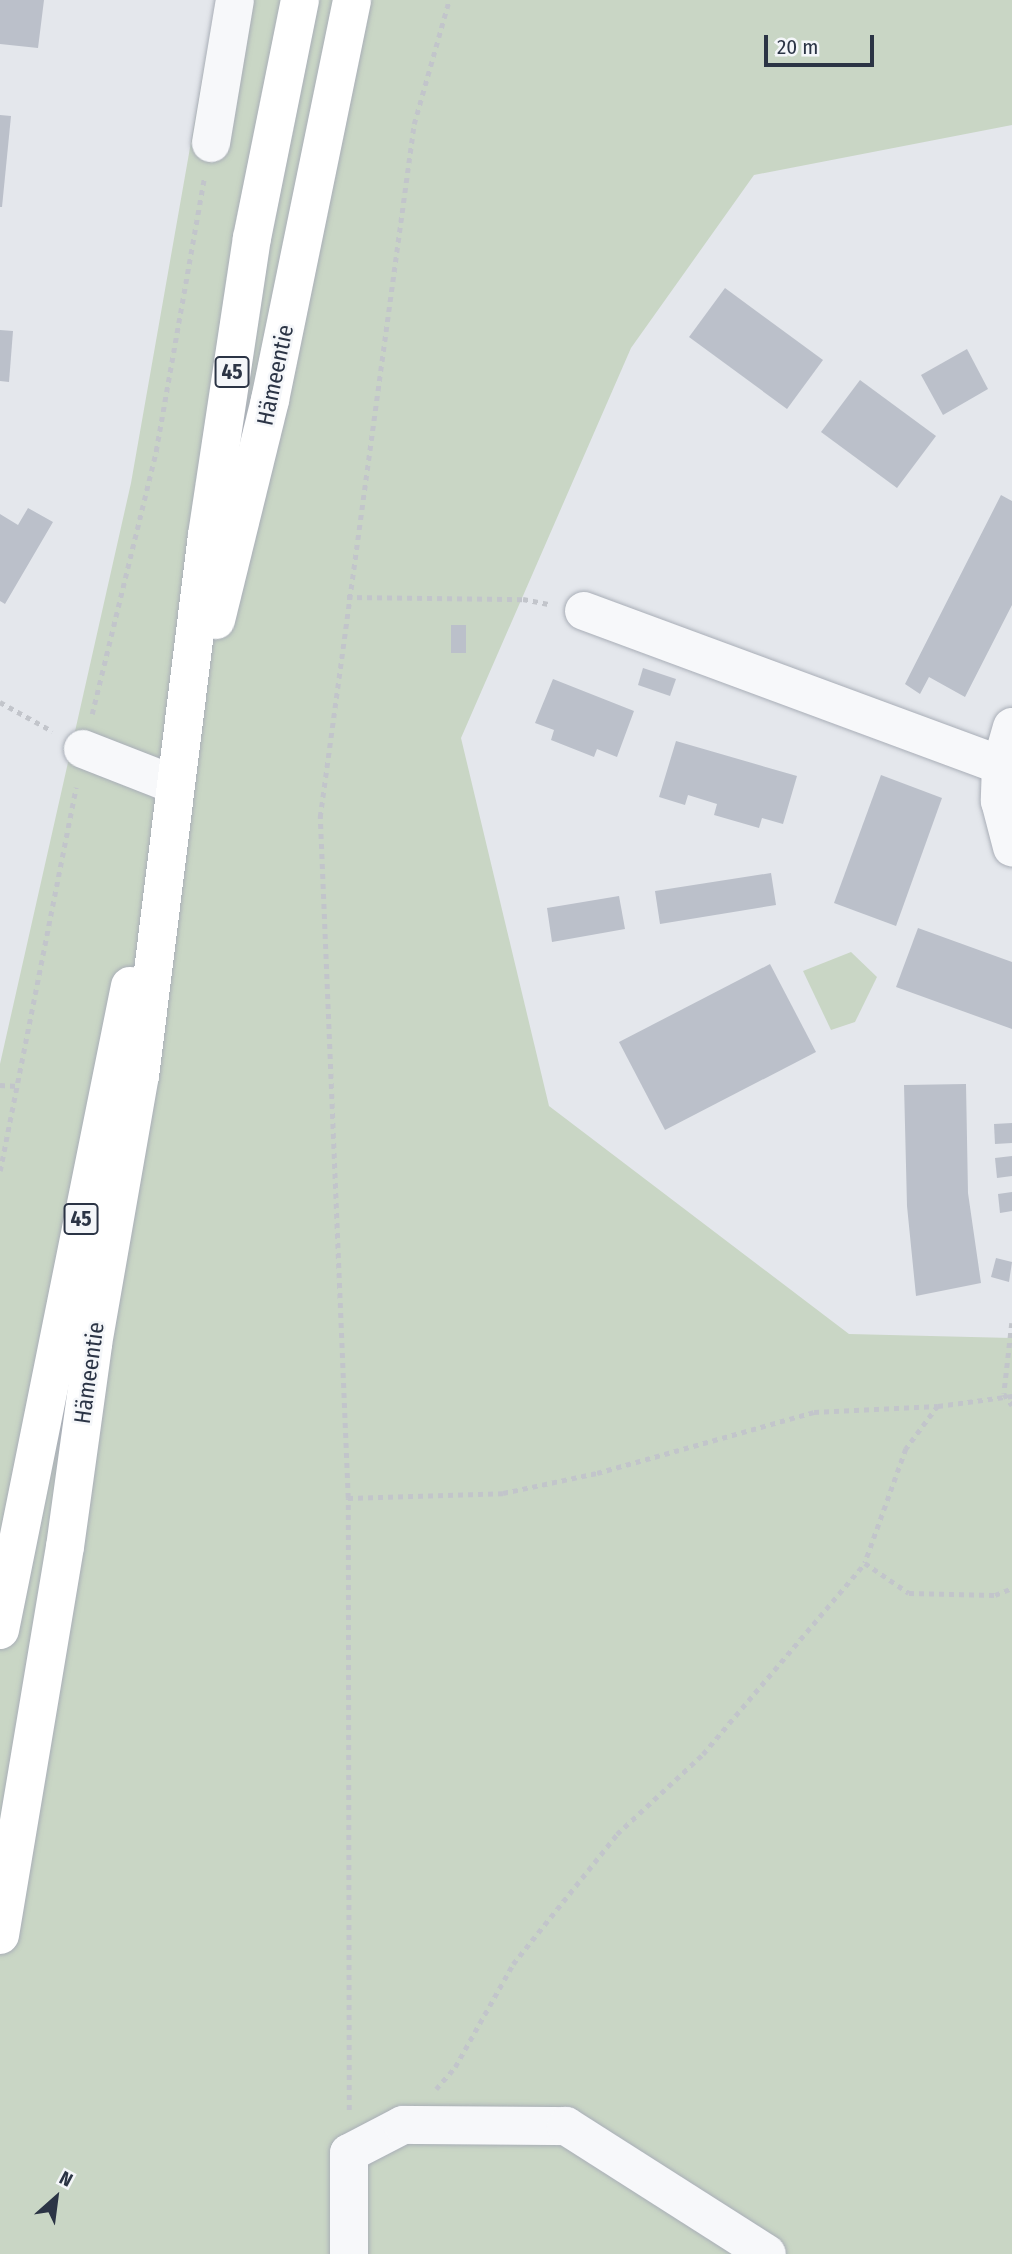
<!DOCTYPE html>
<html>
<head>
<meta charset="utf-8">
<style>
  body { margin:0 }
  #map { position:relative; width:1012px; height:2254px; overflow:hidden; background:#e4e7ec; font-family:"Fira Sans Condensed",sans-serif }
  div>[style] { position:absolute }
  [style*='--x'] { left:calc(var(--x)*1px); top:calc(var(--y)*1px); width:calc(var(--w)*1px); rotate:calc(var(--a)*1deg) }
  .green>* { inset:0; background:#c9d6c5 }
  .building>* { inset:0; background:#bbc0ca }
  .path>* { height:4.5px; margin-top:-2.25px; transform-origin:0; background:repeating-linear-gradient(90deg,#c2c5cb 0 5px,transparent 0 10px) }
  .roads { filter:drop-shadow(0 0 2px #a9aeb7) drop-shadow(0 0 2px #a9aeb7) }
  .minor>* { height:38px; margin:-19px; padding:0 19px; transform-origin:19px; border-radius:19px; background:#f7f8fa }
  .major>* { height:38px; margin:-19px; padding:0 19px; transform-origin:19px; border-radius:19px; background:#fff }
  span { translate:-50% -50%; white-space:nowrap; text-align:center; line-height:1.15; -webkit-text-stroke:5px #f4f6f9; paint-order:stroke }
  .shield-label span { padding:2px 5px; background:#f4f6f9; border:2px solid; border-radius:5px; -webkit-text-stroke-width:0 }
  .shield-label { font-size:21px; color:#2b3445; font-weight:700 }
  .street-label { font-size:23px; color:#2b3445 }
  .north { position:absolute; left:21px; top:2163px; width:70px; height:70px; -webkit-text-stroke:5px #f4f6f9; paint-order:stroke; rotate:28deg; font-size:19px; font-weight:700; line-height:28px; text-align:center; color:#2b3445 }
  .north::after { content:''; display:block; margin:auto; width:24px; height:32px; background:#2b3445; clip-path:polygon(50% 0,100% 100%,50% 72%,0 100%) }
  .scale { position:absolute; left:764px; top:35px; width:110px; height:32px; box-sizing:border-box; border:4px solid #2b3445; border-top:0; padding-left:9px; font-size:21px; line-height:24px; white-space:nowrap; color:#2b3445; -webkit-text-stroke:5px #f4f6f9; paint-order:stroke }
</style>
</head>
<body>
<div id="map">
  <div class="green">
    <i style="clip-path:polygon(216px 0,1012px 0,1012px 125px,754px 175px,631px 348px,461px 738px,549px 1106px,849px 1334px,1012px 1338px,1012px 2254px,0 2254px,0 1064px,131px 483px)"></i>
    <i style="clip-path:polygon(851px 952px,877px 977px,855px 1022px,831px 1030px,803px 971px)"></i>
  </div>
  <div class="building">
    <i style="clip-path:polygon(0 0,44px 0,38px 48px,0 44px)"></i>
    <i style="clip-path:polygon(0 115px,11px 116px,2px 207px,0 207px)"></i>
    <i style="clip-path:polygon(725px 288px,823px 360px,787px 409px,689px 337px)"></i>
    <i style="clip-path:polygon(0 330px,13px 331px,9px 382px,0 381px)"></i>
    <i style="clip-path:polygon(967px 349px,988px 389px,943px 415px,921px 375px)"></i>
    <i style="clip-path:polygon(860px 380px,936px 436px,897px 488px,821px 432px)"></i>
    <i style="clip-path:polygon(1001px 495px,1012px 501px,1012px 605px,965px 697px,929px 677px,920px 694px,905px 684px)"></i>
    <i style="clip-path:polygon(28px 508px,53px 522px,5px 604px,0 601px,0 514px,18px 525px)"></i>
    <i style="clip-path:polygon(451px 625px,466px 625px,466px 653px,451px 653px)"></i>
    <i style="clip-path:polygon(643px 668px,676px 679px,670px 696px,638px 685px)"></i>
    <i style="clip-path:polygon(553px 679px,634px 711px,617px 757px,597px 749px,594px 757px,551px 740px,554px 730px,535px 723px)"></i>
    <i style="clip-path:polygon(676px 741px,797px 776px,783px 824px,762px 818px,759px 828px,714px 815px,717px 804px,688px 795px,685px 805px,659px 797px)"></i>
    <i style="clip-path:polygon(881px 775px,942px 798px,896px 926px,834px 903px)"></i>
    <i style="clip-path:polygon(771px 873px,776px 905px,660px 924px,655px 891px)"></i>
    <i style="clip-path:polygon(619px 896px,625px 929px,552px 942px,547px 908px)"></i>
    <i style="clip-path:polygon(918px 928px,1012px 962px,1012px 1029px,896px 987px)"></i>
    <i style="clip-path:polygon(770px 964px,816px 1052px,665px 1130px,619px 1042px)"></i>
    <i style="clip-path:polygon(966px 1084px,968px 1193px,981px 1283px,916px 1296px,907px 1206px,904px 1085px)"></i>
    <i style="clip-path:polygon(1012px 1123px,1012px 1143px,995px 1144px,994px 1124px)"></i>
    <i style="clip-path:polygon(1012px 1156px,1012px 1176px,997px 1178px,995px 1158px)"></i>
    <i style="clip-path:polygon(1012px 1192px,1012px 1211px,1000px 1213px,998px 1194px)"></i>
    <i style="clip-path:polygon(996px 1258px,1012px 1262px,1009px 1282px,991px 1277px)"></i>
  </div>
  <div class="path">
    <i style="--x:347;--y:597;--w:176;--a:0.7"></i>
    <i style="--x:523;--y:599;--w:26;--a:11"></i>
    <i style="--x:0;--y:702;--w:60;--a:29.1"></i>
    <i style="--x:92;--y:714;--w:271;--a:-76.3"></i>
    <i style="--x:156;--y:451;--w:277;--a:-80"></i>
    <i style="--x:0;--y:1085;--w:17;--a:3"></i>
    <i style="--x:0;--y:1171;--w:391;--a:-78.8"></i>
    <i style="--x:1012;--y:1323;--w:71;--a:96.4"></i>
    <i style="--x:1004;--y:1394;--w:14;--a:54"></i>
    <i style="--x:938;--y:1406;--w:54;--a:126.7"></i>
    <i style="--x:906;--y:1449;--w:121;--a:109.8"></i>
    <i style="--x:865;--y:1563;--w:53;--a:34.3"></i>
    <i style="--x:909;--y:1593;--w:86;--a:1.3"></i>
    <i style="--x:995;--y:1595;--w:18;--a:-22"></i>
    <i style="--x:348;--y:1498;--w:155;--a:-1.8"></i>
    <i style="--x:503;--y:1493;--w:96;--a:-12"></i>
    <i style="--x:597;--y:1473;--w:225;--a:-15.7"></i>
    <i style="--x:814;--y:1412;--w:124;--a:-2.8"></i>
    <i style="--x:938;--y:1406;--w:75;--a:-7.7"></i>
    <i style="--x:436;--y:2089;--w:29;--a:-49"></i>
    <i style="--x:455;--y:2067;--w:118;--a:-60.6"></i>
    <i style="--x:513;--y:1964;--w:166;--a:-51.3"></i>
    <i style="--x:617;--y:1834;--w:117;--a:-42.9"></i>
    <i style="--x:703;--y:1754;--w:250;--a:-49.7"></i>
    <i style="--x:349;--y:2110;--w:612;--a:-90.09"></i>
    <i style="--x:348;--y:1498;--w:682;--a:-92.35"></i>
    <i style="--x:320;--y:817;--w:699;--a:-82.28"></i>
    <i style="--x:414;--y:124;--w:129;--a:-74.2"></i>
  </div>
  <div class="roads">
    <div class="minor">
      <i style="--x:211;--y:143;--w:145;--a:-80.5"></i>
      <i style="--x:584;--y:611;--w:445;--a:20.3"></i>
      <i style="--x:1012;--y:727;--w:40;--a:106"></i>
      <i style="--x:1001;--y:765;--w:36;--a:92"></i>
      <i style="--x:1000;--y:801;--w:48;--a:75.4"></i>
      <i style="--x:83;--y:749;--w:99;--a:21.4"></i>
      <i style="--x:349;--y:2254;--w:101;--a:-90"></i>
      <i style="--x:349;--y:2153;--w:61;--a:-27.4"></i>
      <i style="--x:403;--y:2125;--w:163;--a:0.4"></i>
      <i style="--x:566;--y:2126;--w:238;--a:32.5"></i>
    </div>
    <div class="major">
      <i style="--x:216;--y:620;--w:227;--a:-76.2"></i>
      <i style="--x:270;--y:400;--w:408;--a:-78.4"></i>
      <i style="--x:0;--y:1630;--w:657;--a:-78.59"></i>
      <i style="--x:0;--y:1935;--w:393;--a:-80.5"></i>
      <i style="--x:65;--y:1547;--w:205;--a:-82.1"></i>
      <i style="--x:93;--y:1344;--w:272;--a:-80.1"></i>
      <i style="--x:140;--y:1076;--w:545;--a:-82.94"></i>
      <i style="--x:207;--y:535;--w:300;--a:-81.4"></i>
      <i style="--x:252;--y:238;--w:243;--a:-78.6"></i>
    </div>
  </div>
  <div class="shield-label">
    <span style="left:232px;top:372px">45</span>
    <span style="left:81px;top:1219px">45</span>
  </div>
  <div class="street-label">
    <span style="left:275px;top:375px;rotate:-78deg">Hämeentie</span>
    <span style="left:89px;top:1373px;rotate:-82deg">Hämeentie</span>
  </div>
  <div class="north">N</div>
  <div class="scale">20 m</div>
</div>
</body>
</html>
